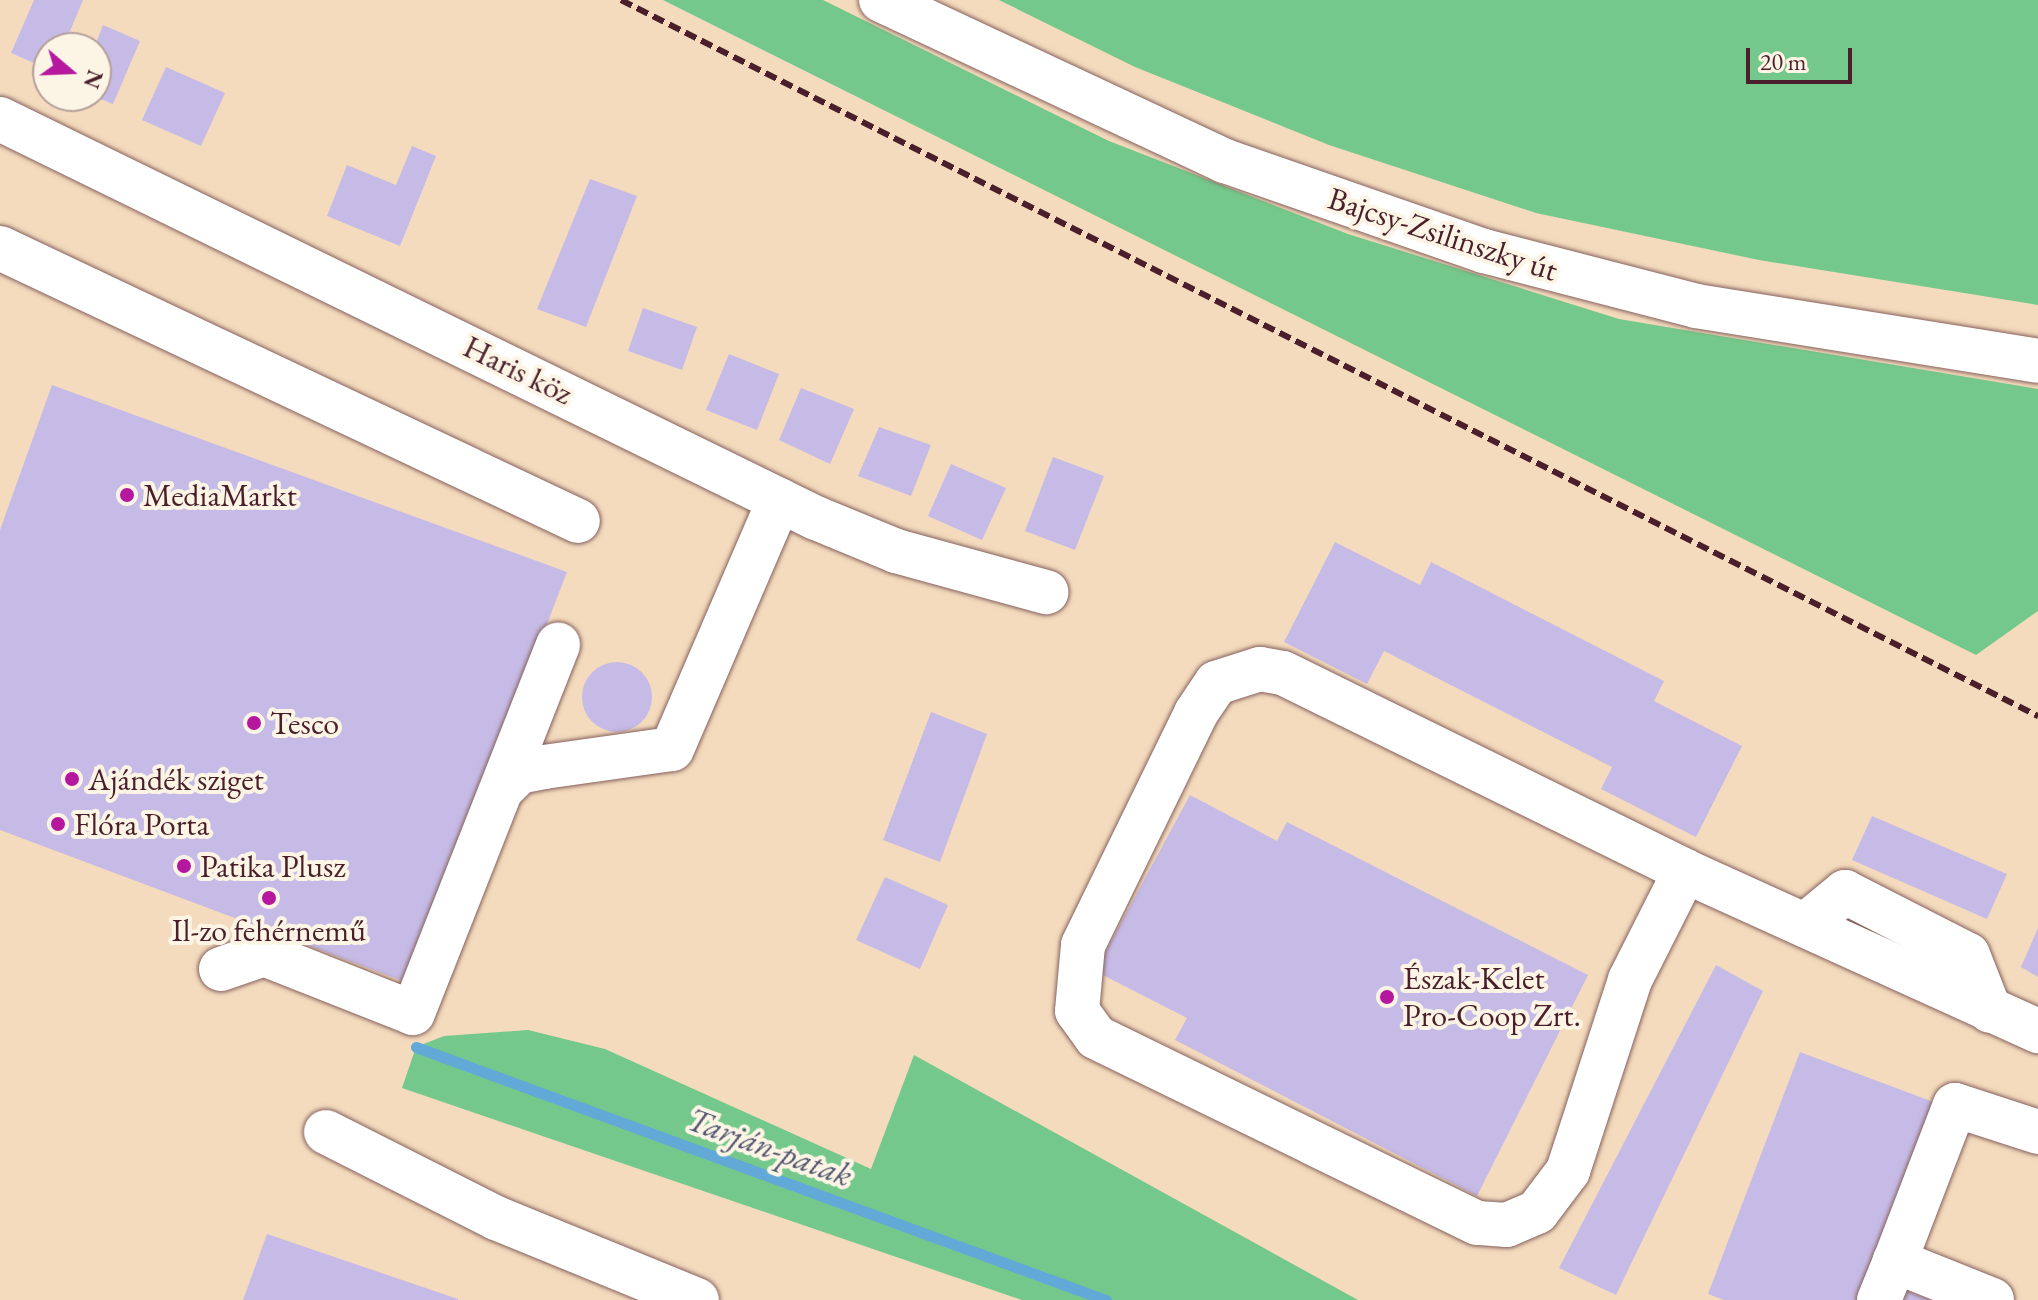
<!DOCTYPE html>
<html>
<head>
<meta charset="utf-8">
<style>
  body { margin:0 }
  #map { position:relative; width:2038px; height:1300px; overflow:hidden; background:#f4dbbd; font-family:"EB Garamond",serif }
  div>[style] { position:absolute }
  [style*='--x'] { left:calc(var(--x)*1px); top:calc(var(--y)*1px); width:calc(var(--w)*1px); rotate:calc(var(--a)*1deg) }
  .green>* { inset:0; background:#75c88b }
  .stream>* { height:11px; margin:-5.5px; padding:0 5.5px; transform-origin:5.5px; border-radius:5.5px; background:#62a9d8 }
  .building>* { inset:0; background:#c6bbe6 }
  .round { border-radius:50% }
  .roads { filter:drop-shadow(0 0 2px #86615e) drop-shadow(0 0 2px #86615e) }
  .minor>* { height:44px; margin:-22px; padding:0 22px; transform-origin:22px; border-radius:22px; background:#fff }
  .major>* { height:44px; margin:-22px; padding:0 22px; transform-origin:22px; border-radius:22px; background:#fff }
  .rail>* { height:6px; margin-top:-3px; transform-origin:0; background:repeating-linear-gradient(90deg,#4a1f2b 0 12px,transparent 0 18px) }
  .dots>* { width:22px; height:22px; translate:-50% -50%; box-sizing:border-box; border:4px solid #fcf5e5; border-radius:50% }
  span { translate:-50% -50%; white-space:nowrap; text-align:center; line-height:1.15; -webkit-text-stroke:8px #fcf5e5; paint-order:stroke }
  .street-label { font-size:32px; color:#4a1f2b }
  .poi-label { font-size:32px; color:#4a1f2b }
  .left { translate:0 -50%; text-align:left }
  .water-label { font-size:34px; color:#545670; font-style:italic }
  .north { position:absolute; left:32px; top:32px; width:80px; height:80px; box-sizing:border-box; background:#fcf5e5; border:2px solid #b59f9b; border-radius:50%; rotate:109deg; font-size:22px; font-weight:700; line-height:32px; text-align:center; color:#4a1f2b }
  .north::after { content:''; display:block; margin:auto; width:28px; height:36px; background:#b5179e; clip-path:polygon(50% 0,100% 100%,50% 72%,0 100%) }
  .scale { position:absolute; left:1746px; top:48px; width:106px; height:36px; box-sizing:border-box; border:4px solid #4a1f2b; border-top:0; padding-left:10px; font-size:24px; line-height:28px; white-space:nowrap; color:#4a1f2b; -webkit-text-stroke:6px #fcf5e5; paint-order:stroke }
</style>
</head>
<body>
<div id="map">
  <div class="green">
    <i style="clip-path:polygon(663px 0,823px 0,1109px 141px,1348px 234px,1619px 319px,2038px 389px,2038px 611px,1976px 655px)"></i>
    <i style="clip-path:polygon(999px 0,2038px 0,2038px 305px,1759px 260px,1536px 213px,1329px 145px,1135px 67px)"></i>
    <i style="clip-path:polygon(528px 1030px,605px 1049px,871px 1169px,914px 1055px,1358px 1300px,1022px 1300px,402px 1088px,416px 1047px,444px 1036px)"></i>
  </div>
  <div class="stream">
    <i style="--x:416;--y:1047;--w:735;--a:20.14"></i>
  </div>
  <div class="building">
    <i style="clip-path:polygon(34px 0,83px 0,63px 48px,48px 48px,48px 69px,11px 53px)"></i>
    <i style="clip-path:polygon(103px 25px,140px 41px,113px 104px,96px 97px,94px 48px)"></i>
    <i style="clip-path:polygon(166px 67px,225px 93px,201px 146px,142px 120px)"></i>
    <i style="clip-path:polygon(412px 146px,436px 156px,400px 246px,327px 216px,347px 165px,396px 185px)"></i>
    <i style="clip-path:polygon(590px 179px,637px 196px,586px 327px,537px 309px)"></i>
    <i style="clip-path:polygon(643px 308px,697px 327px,682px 370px,628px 351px)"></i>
    <i style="clip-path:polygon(729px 354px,779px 374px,757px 430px,706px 410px)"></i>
    <i style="clip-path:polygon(52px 385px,567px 572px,408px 983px,0 830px,0 530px)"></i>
    <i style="clip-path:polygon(801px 388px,854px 409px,830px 464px,779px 440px)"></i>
    <i style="clip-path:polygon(879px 427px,931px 445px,911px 496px,858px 476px)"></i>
    <i style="clip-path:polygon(1053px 457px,1104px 476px,1075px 550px,1025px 531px)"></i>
    <i style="clip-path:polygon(951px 464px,1006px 488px,982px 540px,928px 516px)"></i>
    <i style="clip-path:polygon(1335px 542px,1420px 585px,1431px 562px,1664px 681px,1654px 701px,1742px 746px,1696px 837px,1601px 789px,1612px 767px,1384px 651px,1367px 684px,1284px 642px)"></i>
    <i class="round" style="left:582px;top:662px;width:70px;height:70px"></i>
    <i style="clip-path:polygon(931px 712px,987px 734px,940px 862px,883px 840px)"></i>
    <i style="clip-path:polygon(1190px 795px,1277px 841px,1287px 822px,1588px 975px,1477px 1196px,1175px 1040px,1187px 1018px,1095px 971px)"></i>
    <i style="clip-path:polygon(1872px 816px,2007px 874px,1987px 919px,1852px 860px)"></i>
    <i style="clip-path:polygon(885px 877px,948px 905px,920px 969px,856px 940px)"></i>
    <i style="clip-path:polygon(2038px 928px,2038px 977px,2021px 967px)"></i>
    <i style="clip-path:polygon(1716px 965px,1763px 991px,1616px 1295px,1559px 1268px)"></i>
    <i style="clip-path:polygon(1800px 1052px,1936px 1103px,1862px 1300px,1724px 1300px,1708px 1294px)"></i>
    <i style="clip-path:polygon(267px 1234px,458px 1299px,458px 1300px,243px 1300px)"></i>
    <i style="clip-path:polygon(1902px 1289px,1931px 1300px,1898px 1300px)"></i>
  </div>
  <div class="roads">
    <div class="minor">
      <i style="--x:0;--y:119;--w:908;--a:26.06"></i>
      <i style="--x:816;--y:518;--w:87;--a:22.4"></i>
      <i style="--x:896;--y:551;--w:156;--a:15.3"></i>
      <i style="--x:0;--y:248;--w:639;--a:25.28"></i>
      <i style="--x:504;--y:787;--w:21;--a:-45"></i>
      <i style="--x:519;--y:772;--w:25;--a:-11"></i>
      <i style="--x:544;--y:767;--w:129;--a:-8"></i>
      <i style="--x:672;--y:749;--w:271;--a:-66.7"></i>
      <i style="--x:1685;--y:871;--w:122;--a:116.8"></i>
      <i style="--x:1630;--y:980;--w:201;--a:108"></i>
      <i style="--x:1568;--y:1171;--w:51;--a:127.1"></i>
      <i style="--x:1537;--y:1212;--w:33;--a:157"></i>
      <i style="--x:1507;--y:1225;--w:30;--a:-176"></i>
      <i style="--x:1477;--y:1223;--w:424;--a:-154"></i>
      <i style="--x:1096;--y:1037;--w:32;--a:-126"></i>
      <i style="--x:1077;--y:1011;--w:66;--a:-84.8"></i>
      <i style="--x:1083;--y:945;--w:258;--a:-64"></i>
      <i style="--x:1196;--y:713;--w:36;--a:-56"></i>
      <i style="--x:1216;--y:683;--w:46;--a:-17.7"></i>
      <i style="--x:1260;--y:669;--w:23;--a:10"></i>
      <i style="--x:1283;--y:673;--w:448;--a:26.2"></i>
      <i style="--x:1685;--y:871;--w:388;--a:24.4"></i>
      <i style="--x:1805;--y:925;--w:52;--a:-39.5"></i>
      <i style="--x:1845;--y:892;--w:138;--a:27.1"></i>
      <i style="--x:1968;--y:955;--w:60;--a:68.6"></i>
      <i style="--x:221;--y:969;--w:46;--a:-19.2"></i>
      <i style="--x:264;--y:954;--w:160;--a:21.6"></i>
      <i style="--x:413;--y:1013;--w:396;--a:-68.5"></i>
      <i style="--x:326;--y:1132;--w:191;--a:26.8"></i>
      <i style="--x:496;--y:1218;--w:217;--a:22.2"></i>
      <i style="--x:1879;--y:1300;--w:42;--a:-67.7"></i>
      <i style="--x:1992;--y:1300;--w:105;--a:-158.1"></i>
      <i style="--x:1895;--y:1261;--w:167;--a:-69"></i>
      <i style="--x:1955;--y:1105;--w:87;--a:18"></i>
    </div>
    <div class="major">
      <i style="--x:881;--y:0;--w:380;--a:25.1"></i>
      <i style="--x:1225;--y:161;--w:274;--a:19.2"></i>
      <i style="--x:1484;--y:251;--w:219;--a:14.5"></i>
      <i style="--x:1696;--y:306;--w:346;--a:9.1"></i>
    </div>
  </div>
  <div class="rail">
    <i style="--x:621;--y:0;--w:1588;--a:26.81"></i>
  </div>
  <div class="dots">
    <i style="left:127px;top:495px;background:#b5179e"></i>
    <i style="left:254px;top:723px;background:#b5179e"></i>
    <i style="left:72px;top:779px;background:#b5179e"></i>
    <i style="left:58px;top:824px;background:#b5179e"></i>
    <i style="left:184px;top:866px;background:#b5179e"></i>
    <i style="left:269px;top:898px;background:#b5179e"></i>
    <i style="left:1387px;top:997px;background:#b5179e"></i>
  </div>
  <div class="street-label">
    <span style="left:1443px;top:234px;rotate:18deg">Bajcsy-Zsilinszky út</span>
    <span style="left:518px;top:370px;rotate:26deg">Haris köz</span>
  </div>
  <div class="poi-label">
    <span class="left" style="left:143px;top:495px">MediaMarkt</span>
    <span class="left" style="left:270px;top:723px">Tesco</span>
    <span class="left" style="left:88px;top:779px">Ajándék sziget</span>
    <span class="left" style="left:74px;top:824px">Flóra Porta</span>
    <span class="left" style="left:200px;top:866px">Patika Plusz</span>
    <span style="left:269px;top:930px">Il-zo fehérnemű</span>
    <span class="left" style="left:1403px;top:997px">Észak-Kelet<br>Pro-Coop Zrt.</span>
  </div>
  <div class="water-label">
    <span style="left:770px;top:1147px;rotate:20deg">Tarján-patak</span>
  </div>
  <div class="north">N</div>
  <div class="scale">20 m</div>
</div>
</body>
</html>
